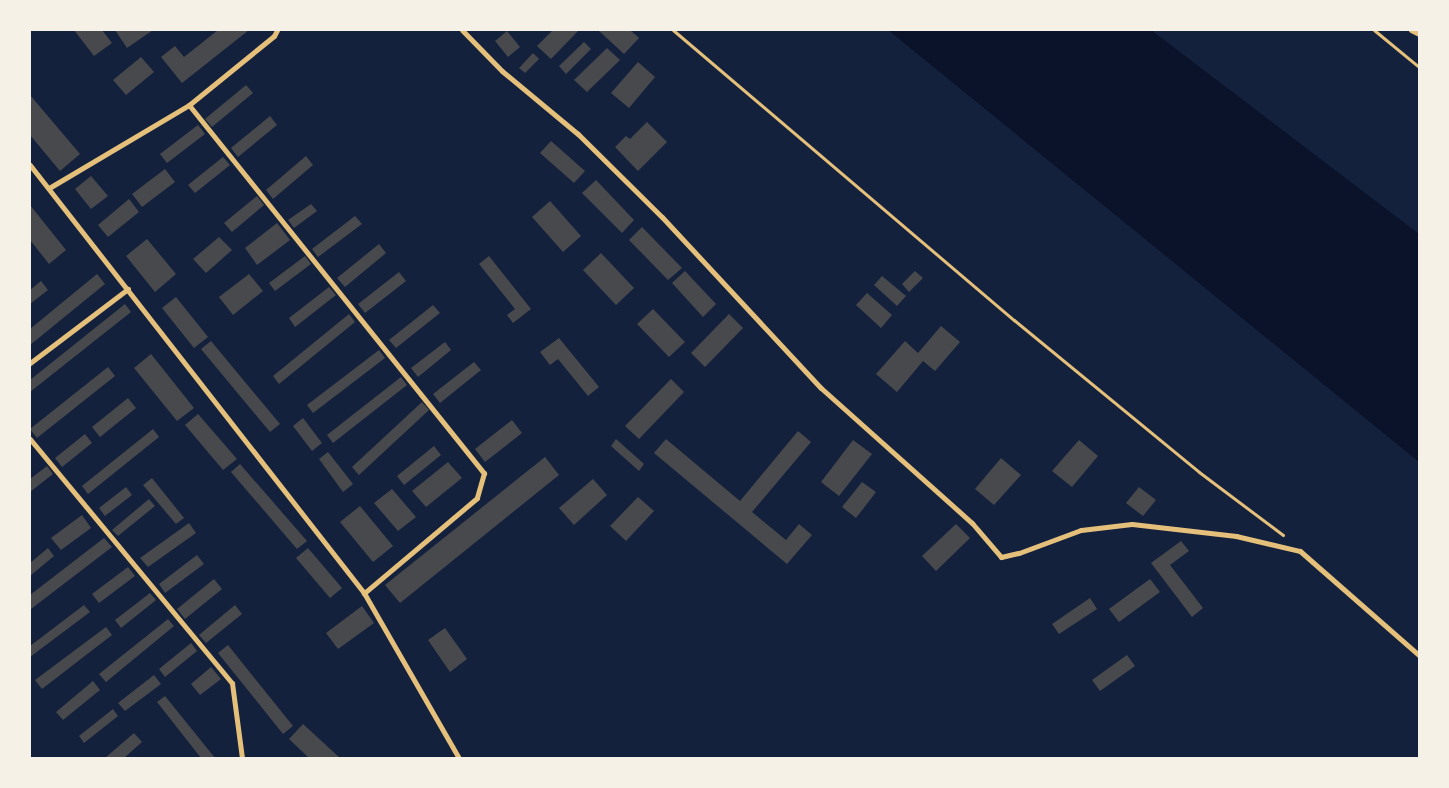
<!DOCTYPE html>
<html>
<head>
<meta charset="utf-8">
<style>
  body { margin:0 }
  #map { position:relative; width:1449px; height:788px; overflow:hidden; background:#14213d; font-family:Ubuntu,sans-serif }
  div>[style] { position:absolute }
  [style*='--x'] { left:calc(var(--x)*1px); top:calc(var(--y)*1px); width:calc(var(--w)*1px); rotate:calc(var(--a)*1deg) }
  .water>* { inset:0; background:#0b132b }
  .building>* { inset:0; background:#48494c }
  .path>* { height:3px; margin:-1.5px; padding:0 1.5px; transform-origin:1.5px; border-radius:1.5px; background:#e5c07b }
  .minor>* { height:5px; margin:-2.5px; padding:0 2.5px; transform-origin:2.5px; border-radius:2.5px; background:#e5c07b }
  span { translate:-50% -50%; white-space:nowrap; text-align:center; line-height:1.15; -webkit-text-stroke:4.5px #f6f1e7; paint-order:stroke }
  .frame { position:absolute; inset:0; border:31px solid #f6f1e7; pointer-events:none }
</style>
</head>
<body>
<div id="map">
  <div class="water">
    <i style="clip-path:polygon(888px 30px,1151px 30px,1419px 234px,1419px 462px)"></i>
  </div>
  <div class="building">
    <i style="clip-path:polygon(74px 30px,102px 30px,112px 43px,94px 56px)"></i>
    <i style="clip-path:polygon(115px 30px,153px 30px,127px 48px)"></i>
    <i style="clip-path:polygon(218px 30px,249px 30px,182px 83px,161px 57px,175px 46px,184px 57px)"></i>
    <i style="clip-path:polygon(553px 30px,579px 30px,551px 59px,537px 46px)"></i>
    <i style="clip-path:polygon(598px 30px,630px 30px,639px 38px,624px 54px)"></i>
    <i style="clip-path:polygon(507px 31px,520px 47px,508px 57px,495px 41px)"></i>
    <i style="clip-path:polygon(584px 42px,591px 49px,566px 74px,559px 66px)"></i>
    <i style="clip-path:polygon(607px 48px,620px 60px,587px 92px,574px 80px)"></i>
    <i style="clip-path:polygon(533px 53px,539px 59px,525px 73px,519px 68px)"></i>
    <i style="clip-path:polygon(141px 57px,154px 72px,126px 95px,113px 80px)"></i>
    <i style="clip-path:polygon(638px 62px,655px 77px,629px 108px,611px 93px)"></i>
    <i style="clip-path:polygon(246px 85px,253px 93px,212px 127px,205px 119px)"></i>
    <i style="clip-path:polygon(30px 95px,80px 154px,60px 171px,30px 135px)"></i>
    <i style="clip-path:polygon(270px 116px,277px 125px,238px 157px,231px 148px)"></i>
    <i style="clip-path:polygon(647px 122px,667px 142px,638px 171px,615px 147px,626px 136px,630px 139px)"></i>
    <i style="clip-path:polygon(198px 125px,205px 134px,167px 163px,160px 154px)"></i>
    <i style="clip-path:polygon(551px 141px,585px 171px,574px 183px,540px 153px)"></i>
    <i style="clip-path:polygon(306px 156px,313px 165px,273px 199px,266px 190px)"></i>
    <i style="clip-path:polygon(223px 157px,230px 165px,195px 193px,188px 185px)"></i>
    <i style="clip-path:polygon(165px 169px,175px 182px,142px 207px,132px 194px)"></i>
    <i style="clip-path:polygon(91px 176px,108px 196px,91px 209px,75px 189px)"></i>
    <i style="clip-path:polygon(596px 180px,634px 220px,622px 233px,582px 193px)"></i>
    <i style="clip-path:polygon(257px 196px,264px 205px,232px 232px,224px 223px)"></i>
    <i style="clip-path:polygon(129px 199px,139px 212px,108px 237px,98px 225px)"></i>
    <i style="clip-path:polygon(550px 201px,581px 236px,563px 252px,532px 217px)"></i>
    <i style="clip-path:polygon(311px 204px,317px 211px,294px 228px,288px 220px)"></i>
    <i style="clip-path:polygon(30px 205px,66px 250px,49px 264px,30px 240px)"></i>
    <i style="clip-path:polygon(355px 216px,362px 224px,318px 257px,312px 249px)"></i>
    <i style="clip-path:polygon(277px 223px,290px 240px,257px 265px,245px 248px)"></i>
    <i style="clip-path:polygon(642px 227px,682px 268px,668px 280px,629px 240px)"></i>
    <i style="clip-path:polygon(219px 237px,232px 250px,206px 273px,193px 259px)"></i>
    <i style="clip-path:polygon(147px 239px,176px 274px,155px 292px,126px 256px)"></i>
    <i style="clip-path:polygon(379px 244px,386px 253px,345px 287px,337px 278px)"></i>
    <i style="clip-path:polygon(601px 253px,634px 288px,616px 305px,583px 270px)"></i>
    <i style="clip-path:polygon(305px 256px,311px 264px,275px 291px,269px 283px)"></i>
    <i style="clip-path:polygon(489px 256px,531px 309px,513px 323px,507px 315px,515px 309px,479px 264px)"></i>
    <i style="clip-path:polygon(685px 271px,716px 304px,703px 317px,672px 283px)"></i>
    <i style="clip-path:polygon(915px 271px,923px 278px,909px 292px,902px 284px)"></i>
    <i style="clip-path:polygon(399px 272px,406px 281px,365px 313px,358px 304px)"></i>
    <i style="clip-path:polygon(97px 274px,105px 284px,30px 345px,30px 329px)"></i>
    <i style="clip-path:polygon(249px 274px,263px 291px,233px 315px,219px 297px)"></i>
    <i style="clip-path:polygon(882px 276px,906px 296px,897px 306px,874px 285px)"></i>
    <i style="clip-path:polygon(41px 281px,48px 290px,30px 304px,30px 290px)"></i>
    <i style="clip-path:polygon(329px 287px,336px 295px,295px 327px,289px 318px)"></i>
    <i style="clip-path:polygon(867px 293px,892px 315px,881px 328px,856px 305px)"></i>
    <i style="clip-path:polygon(176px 297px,208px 337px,194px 348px,162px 308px)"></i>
    <i style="clip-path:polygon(125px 304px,131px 312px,30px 392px,30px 380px)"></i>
    <i style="clip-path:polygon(433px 305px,440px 313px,396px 348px,389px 340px)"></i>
    <i style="clip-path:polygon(653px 309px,685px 342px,669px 357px,637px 324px)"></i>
    <i style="clip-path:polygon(349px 314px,355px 322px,279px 384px,273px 376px)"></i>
    <i style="clip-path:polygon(729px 314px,743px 328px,705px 367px,691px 353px)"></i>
    <i style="clip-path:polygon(941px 326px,960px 342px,935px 371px,923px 361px,897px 392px,876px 374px,905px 341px,918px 353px)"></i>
    <i style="clip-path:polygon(559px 338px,599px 387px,588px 396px,558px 359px,550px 365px,540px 352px)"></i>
    <i style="clip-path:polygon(211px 341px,280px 424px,270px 432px,201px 349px)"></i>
    <i style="clip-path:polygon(445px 342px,451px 350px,418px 377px,411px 368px)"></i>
    <i style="clip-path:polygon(379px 350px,385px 358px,313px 413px,307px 405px)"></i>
    <i style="clip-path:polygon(151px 354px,194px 408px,177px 421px,134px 368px)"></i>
    <i style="clip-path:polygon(474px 362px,481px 370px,440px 403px,433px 394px)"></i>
    <i style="clip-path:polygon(108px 367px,115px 376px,37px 438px,30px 429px)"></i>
    <i style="clip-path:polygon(401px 377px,407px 385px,333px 443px,327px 435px)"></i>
    <i style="clip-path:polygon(671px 379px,684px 392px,639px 439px,625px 426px)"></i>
    <i style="clip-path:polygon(128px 398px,136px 408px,100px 437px,92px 427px)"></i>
    <i style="clip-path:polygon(422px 402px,429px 410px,359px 475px,352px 467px)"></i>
    <i style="clip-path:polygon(198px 414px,237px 459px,223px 470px,185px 425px)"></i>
    <i style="clip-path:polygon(303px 418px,322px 443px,312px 451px,293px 426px)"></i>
    <i style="clip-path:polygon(512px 420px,522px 433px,485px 462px,475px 449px)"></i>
    <i style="clip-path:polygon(153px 429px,159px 437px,88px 494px,82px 486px)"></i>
    <i style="clip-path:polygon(798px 431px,811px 442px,752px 512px,786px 540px,799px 524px,812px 535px,787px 564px,654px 453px,666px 439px,740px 501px)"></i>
    <i style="clip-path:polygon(85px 434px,92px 443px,62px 467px,55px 458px)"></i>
    <i style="clip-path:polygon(616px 439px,644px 464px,639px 471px,611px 446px)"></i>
    <i style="clip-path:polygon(853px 440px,872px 454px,839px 496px,821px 482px)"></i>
    <i style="clip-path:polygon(1079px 440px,1098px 456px,1072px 487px,1052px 471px)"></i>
    <i style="clip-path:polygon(434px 446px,441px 455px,404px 485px,397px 476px)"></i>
    <i style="clip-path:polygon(328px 452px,353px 484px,343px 492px,319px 459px)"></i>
    <i style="clip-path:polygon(545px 457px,559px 475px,400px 603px,385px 585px)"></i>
    <i style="clip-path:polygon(1001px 458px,1021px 475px,994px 505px,975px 489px)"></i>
    <i style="clip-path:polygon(448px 462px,462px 478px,426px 507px,412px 491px)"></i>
    <i style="clip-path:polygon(240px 464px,307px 541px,297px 549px,231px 472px)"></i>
    <i style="clip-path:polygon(47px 466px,53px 474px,30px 492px,30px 479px)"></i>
    <i style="clip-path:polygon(152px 478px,184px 518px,176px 524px,143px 485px)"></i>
    <i style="clip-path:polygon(593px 479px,607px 495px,574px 525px,559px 508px)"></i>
    <i style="clip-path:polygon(862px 482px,876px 492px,856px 518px,842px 507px)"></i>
    <i style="clip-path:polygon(126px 487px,132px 495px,105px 516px,99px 508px)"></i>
    <i style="clip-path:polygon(1139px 487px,1156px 500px,1143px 516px,1126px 503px)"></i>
    <i style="clip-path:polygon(392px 489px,416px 517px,398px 531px,374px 503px)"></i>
    <i style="clip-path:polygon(638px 497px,654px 511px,626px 541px,610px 526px)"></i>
    <i style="clip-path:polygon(149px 499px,155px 506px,118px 536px,112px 530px)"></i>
    <i style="clip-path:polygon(360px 506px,393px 546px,373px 562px,340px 522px)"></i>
    <i style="clip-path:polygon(82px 515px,91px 528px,61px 550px,51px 538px)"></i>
    <i style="clip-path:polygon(189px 523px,196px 533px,148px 567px,140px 558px)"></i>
    <i style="clip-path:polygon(956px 524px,970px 538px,936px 571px,922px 556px)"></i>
    <i style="clip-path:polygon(104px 538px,112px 547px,31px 609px,30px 595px)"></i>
    <i style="clip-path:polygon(1181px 541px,1189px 551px,1170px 565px,1203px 608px,1192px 617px,1151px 563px)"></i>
    <i style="clip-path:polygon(48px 548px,54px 556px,30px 576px,30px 563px)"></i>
    <i style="clip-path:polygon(308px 548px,342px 588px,330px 598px,296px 558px)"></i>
    <i style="clip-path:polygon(197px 555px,204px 564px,165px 593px,159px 584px)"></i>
    <i style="clip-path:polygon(128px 567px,135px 576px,99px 603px,92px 594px)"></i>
    <i style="clip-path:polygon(214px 579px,222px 589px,185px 619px,177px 609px)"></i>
    <i style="clip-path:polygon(1150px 579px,1160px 592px,1119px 622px,1109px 609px)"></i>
    <i style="clip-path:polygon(150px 593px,156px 600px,121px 628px,115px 620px)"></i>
    <i style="clip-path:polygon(1090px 598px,1097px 609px,1059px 634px,1052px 624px)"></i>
    <i style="clip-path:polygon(84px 605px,90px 612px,30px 657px,30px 646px)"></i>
    <i style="clip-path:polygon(235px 605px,242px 614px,206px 643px,199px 635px)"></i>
    <i style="clip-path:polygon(362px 606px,374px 623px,338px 649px,326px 633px)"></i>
    <i style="clip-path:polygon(168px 619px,174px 626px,106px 682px,99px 674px)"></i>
    <i style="clip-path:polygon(106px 627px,112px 635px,42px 689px,35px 680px)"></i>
    <i style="clip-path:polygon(445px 628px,467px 659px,450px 672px,428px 640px)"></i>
    <i style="clip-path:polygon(191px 643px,197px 651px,165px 677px,159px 669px)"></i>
    <i style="clip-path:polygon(228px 645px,293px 726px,283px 734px,218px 653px)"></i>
    <i style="clip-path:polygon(1127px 655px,1135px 666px,1100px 691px,1092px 680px)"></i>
    <i style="clip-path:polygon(211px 667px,221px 679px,200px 695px,191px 684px)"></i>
    <i style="clip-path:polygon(154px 675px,161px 684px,125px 711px,118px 703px)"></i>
    <i style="clip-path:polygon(93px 681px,100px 690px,63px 720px,56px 712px)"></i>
    <i style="clip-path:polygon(165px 696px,215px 758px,201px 758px,157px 702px)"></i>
    <i style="clip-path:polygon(113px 709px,118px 716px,84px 743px,79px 736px)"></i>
    <i style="clip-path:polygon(303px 724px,340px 758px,309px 758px,289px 739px)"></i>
    <i style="clip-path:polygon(134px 733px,142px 742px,124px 758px,105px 758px)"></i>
  </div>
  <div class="path">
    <i style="--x:673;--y:30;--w:448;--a:40.4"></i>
    <i style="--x:1014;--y:320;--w:239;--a:39.4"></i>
    <i style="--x:1199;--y:472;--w:105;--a:36.9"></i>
    <i style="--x:1374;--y:30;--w:58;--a:39.4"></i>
  </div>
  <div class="minor">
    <i style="--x:462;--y:30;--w:57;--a:45.7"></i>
    <i style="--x:502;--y:71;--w:99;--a:39.7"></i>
    <i style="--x:578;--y:134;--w:118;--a:44.7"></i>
    <i style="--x:662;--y:217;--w:233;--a:47.1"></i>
    <i style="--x:821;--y:388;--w:203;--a:41.8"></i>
    <i style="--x:972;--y:523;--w:45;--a:49.5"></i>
    <i style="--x:1001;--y:557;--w:18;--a:-13"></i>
    <i style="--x:1019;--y:553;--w:66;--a:-20.4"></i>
    <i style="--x:1081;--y:530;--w:51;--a:-6.7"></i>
    <i style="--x:1132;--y:524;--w:105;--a:6.6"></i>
    <i style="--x:1236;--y:536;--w:66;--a:13.2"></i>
    <i style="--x:1300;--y:551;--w:158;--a:41.2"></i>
    <i style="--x:1411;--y:30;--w:9;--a:27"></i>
    <i style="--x:189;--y:105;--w:472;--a:51.3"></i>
    <i style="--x:484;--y:473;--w:26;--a:106"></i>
    <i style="--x:477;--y:498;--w:148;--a:139.9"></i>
    <i style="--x:30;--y:165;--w:543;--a:52.03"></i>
    <i style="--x:364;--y:593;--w:190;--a:60.1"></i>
    <i style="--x:49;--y:188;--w:163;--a:-30.7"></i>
    <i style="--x:189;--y:105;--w:109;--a:-39.1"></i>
    <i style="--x:274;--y:36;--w:7;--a:-63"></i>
    <i style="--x:30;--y:363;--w:123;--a:-37.1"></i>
    <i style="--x:30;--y:439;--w:317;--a:50.4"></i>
    <i style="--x:232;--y:683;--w:76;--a:82.4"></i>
  </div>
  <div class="frame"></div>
</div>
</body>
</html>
